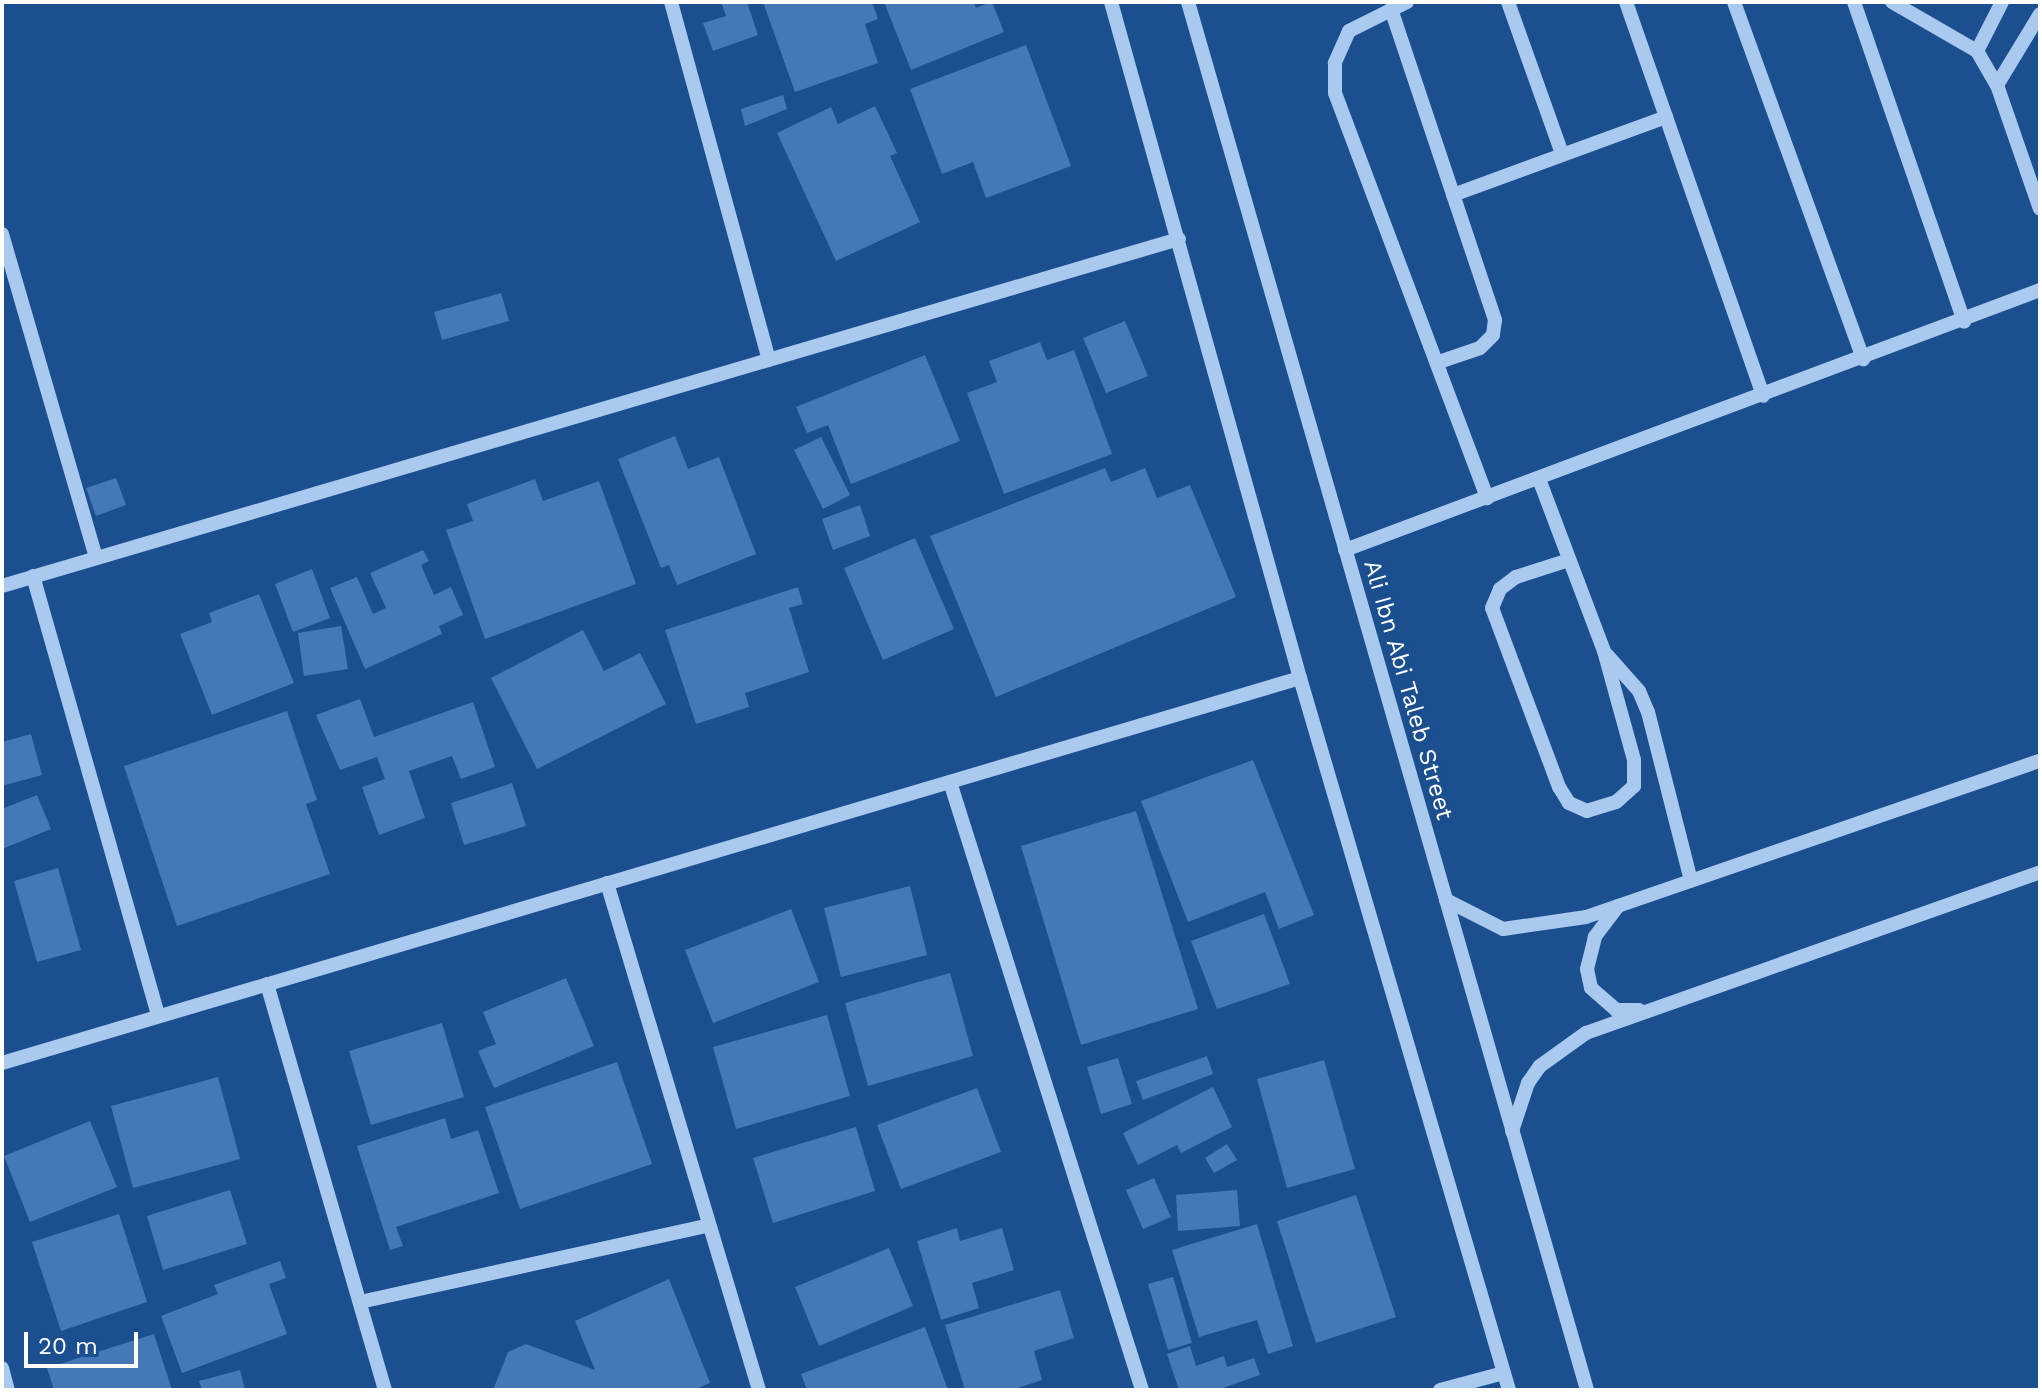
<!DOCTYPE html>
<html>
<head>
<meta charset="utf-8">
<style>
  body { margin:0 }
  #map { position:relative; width:2042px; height:1392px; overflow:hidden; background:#1b4f8f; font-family:"Work Sans",sans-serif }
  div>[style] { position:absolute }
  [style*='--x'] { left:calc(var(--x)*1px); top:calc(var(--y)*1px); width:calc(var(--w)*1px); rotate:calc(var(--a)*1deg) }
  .building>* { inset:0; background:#4478b7 }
  .minor>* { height:14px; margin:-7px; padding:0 7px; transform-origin:7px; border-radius:7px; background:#a9c9ee }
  span { translate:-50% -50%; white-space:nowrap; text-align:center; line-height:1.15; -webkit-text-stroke:6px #1b4f8f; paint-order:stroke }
  .street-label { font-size:24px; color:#fff }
  .frame { position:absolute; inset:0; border:4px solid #fff; pointer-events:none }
  .scale { position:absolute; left:24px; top:1332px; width:114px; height:36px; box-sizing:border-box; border:4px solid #fff; border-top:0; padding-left:10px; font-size:24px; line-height:28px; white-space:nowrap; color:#fff; -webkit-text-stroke:6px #1b4f8f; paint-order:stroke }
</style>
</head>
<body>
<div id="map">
  <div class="building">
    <i style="clip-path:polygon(721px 2px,747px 2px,758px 35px,713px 51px,703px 23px,726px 16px)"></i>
    <i style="clip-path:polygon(763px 2px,872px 2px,878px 19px,865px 24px,878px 63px,795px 92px)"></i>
    <i style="clip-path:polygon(884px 2px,974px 2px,976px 8px,992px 2px,1004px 32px,911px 70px)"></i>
    <i style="clip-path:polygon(1026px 45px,1071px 166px,986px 198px,973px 162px,942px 174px,910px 89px)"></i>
    <i style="clip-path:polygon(783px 95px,787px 109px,745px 126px,741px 109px)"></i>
    <i style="clip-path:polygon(875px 106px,897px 153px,890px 156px,920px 222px,836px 261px,777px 133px,831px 107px,838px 124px)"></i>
    <i style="clip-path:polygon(501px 293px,509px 321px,442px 340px,434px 312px)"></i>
    <i style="clip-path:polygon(1125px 321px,1148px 376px,1106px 393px,1083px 338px)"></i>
    <i style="clip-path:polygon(1040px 342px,1047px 360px,1074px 350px,1112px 454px,1004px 494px,967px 393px,997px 382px,989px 361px)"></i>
    <i style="clip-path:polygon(925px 355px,960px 441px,851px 484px,828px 425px,807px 433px,796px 407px)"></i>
    <i style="clip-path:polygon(675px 436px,688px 469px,719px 457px,756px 554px,677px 585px,669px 565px,661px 568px,618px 459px)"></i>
    <i style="clip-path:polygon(821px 437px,850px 495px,823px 509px,794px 450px)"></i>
    <i style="clip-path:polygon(1105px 468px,1111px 482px,1145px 468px,1157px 498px,1190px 485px,1236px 597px,996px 697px,930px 536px)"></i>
    <i style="clip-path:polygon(116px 478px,126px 505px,96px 516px,86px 488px)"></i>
    <i style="clip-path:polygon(535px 479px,543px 501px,599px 481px,636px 584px,485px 639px,446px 530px,473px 521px,467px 504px)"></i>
    <i style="clip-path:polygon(860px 505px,870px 536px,833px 550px,822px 519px)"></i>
    <i style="clip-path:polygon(915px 538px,954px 629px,883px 660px,844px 568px)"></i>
    <i style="clip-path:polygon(423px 550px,429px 561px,421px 565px,434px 595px,451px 587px,463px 615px,439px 626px,442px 634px,365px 669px,330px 588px,357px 577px,373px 614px,386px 608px,370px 573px)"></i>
    <i style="clip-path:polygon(312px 569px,330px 618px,293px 632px,275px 584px)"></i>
    <i style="clip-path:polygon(798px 587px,803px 604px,789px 608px,809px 672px,745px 693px,749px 707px,696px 724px,665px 630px)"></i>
    <i style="clip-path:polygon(259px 594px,294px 683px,212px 715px,180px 634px,212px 622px,209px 613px)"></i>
    <i style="clip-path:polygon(341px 626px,348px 669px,304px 676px,298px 633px)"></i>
    <i style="clip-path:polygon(583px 630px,604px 671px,640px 653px,666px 704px,537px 769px,491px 678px)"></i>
    <i style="clip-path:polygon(360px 699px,374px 737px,473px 702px,495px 767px,461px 779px,452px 756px,409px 771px,425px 818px,379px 835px,362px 787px,385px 779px,377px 757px,340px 770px,316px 715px)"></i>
    <i style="clip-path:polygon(287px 711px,317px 800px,306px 804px,330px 874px,177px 926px,124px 766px)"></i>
    <i style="clip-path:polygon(31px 734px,42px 775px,2px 786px,2px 742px)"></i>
    <i style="clip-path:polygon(1253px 760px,1314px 915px,1279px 929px,1265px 892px,1188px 922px,1141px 801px)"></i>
    <i style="clip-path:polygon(512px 783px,526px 826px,464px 845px,451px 803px)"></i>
    <i style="clip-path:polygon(37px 795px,51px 829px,2px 849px,2px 809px)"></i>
    <i style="clip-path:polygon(1136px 811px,1198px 1009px,1081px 1045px,1021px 846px)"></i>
    <i style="clip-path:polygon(58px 868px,81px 950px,37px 962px,14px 881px)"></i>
    <i style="clip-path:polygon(910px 886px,927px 955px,841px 977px,824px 908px)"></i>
    <i style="clip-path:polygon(791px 909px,819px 982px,713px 1023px,685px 950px)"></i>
    <i style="clip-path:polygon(1264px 914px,1290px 984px,1217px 1009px,1191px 941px)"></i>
    <i style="clip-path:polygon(950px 973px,973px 1056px,868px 1086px,845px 1003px)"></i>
    <i style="clip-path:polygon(566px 978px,594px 1046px,494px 1088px,478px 1051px,496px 1044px,483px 1012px)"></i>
    <i style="clip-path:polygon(827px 1015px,850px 1096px,736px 1129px,713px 1047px)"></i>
    <i style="clip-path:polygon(442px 1023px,464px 1097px,371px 1125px,349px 1051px)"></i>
    <i style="clip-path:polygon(1207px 1056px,1213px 1074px,1143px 1100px,1136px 1081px)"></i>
    <i style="clip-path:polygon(1118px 1058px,1132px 1104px,1101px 1114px,1087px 1067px)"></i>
    <i style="clip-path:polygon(1324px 1060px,1355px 1169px,1287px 1188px,1257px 1079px)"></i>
    <i style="clip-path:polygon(617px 1062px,652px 1164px,520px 1209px,485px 1107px)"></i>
    <i style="clip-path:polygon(218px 1077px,240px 1159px,133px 1188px,111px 1106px)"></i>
    <i style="clip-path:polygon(1213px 1087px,1232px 1127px,1181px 1153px,1177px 1145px,1138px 1165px,1123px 1133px)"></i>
    <i style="clip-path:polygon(977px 1088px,1001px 1152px,901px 1189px,877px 1125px)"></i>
    <i style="clip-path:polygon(445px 1118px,451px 1139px,478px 1130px,499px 1193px,396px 1227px,403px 1246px,390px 1250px,357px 1146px)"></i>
    <i style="clip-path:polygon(90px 1121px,117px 1187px,30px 1222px,4px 1156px)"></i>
    <i style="clip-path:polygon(856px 1127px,875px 1191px,773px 1223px,753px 1158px)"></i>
    <i style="clip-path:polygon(1227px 1144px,1237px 1160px,1214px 1173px,1205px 1158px)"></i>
    <i style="clip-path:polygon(1154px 1178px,1171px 1217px,1143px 1229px,1126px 1190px)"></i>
    <i style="clip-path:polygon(230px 1190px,247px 1244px,163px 1270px,147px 1216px)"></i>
    <i style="clip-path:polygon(1237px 1190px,1240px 1226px,1178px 1231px,1176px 1195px)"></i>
    <i style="clip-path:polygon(1356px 1195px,1396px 1317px,1316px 1343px,1277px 1221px)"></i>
    <i style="clip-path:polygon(119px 1214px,147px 1302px,61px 1331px,32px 1242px)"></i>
    <i style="clip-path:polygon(1257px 1224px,1293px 1346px,1268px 1354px,1257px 1320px,1199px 1337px,1172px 1250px)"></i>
    <i style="clip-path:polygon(957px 1228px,960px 1241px,1002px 1228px,1014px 1270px,972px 1283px,979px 1308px,941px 1320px,917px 1241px)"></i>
    <i style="clip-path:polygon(889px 1248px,913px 1306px,819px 1346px,795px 1287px)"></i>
    <i style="clip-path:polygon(280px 1261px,286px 1278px,269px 1284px,287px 1334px,182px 1373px,161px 1316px,218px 1294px,214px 1285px)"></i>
    <i style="clip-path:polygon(1173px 1277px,1192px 1343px,1168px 1350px,1148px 1284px)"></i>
    <i style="clip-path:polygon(669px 1279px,710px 1383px,693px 1390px,493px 1390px,508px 1352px,526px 1344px,595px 1370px,575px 1321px)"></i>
    <i style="clip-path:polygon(1060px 1290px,1074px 1338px,1034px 1351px,1042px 1380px,1011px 1390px,965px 1390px,945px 1325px)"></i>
    <i style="clip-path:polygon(925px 1327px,948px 1390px,807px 1390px,801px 1374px)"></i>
    <i style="clip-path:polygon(154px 1334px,172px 1390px,54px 1390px,47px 1368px)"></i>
    <i style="clip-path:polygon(1190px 1346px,1196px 1366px,1224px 1356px,1227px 1367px,1254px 1358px,1260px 1375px,1217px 1390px,1179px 1390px,1167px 1354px)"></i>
    <i style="clip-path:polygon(240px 1370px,245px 1390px,202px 1390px,199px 1381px)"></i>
  </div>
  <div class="minor">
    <i style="--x:671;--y:2;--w:371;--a:74.7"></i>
    <i style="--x:1111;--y:2;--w:702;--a:74.38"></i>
    <i style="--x:1300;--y:678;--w:742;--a:73.64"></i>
    <i style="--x:1188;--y:2;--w:1444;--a:73.96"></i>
    <i style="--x:1407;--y:2;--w:65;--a:153.4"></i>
    <i style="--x:1349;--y:31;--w:35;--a:114"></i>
    <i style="--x:1335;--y:63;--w:30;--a:90"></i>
    <i style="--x:1335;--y:93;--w:433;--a:69.4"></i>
    <i style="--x:1508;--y:2;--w:161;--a:70.4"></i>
    <i style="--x:1626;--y:2;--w:417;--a:70.8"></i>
    <i style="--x:1734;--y:2;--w:380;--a:70.1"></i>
    <i style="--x:1854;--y:2;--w:338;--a:71"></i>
    <i style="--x:1892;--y:2;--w:98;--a:30"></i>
    <i style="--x:1977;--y:51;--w:39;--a:60"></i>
    <i style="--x:1997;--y:85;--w:131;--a:70.9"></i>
    <i style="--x:1391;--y:9;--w:328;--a:71.5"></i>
    <i style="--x:1495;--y:320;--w:15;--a:98"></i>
    <i style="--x:1493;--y:335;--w:18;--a:135"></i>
    <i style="--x:1480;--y:348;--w:46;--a:161.2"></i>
    <i style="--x:1977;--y:51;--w:55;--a:-63"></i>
    <i style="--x:1997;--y:85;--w:83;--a:-58.8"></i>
    <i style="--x:1453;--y:195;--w:227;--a:-20.1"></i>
    <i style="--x:2;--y:234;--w:337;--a:73.8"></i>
    <i style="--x:1539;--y:479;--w:184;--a:69.3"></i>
    <i style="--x:1604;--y:651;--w:113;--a:74.6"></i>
    <i style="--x:1634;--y:760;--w:26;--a:90"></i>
    <i style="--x:1634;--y:786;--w:24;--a:138"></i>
    <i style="--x:1616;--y:802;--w:30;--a:163"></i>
    <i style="--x:1587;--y:811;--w:20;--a:-156"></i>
    <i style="--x:1569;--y:803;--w:19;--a:-122"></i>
    <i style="--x:1559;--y:787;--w:191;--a:-110.5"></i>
    <i style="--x:1492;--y:608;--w:21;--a:-67"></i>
    <i style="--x:1500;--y:589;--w:20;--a:-37"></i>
    <i style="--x:1516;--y:577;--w:52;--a:-17.7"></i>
    <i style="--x:1345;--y:550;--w:742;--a:-20.51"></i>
    <i style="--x:33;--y:576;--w:457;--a:74.1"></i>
    <i style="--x:2;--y:586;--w:1227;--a:-16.43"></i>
    <i style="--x:1607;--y:655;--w:48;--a:48.4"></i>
    <i style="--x:1639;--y:691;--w:23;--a:67"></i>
    <i style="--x:1648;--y:712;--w:174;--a:75.7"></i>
    <i style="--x:950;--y:782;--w:638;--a:72.47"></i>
    <i style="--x:607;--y:883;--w:529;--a:73.31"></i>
    <i style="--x:1446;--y:900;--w:64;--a:27"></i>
    <i style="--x:1503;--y:929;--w:84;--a:-8.2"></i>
    <i style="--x:1586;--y:917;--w:480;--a:-19"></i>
    <i style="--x:1618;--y:906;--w:39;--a:127"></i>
    <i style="--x:1595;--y:937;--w:33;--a:104"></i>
    <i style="--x:1587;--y:969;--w:19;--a:78"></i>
    <i style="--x:1591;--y:988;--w:33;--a:41"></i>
    <i style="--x:1616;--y:1010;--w:23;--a:0"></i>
    <i style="--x:267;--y:984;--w:423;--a:73.8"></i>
    <i style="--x:2;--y:1063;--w:1354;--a:-16.52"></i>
    <i style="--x:1512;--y:1131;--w:51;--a:-71.6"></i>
    <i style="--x:1528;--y:1083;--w:21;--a:-55"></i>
    <i style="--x:1540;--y:1066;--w:57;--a:-35.7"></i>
    <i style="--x:1586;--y:1033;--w:482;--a:-19.5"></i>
    <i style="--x:360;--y:1302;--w:357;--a:-12.4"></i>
    <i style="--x:2;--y:1368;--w:23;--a:75"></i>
    <i style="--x:1440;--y:1390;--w:66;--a:-14.9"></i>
  </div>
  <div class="street-label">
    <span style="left:1408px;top:690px;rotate:74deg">Ali Ibn Abi Taleb Street</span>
  </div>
  <div class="frame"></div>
  <div class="scale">20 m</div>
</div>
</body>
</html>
